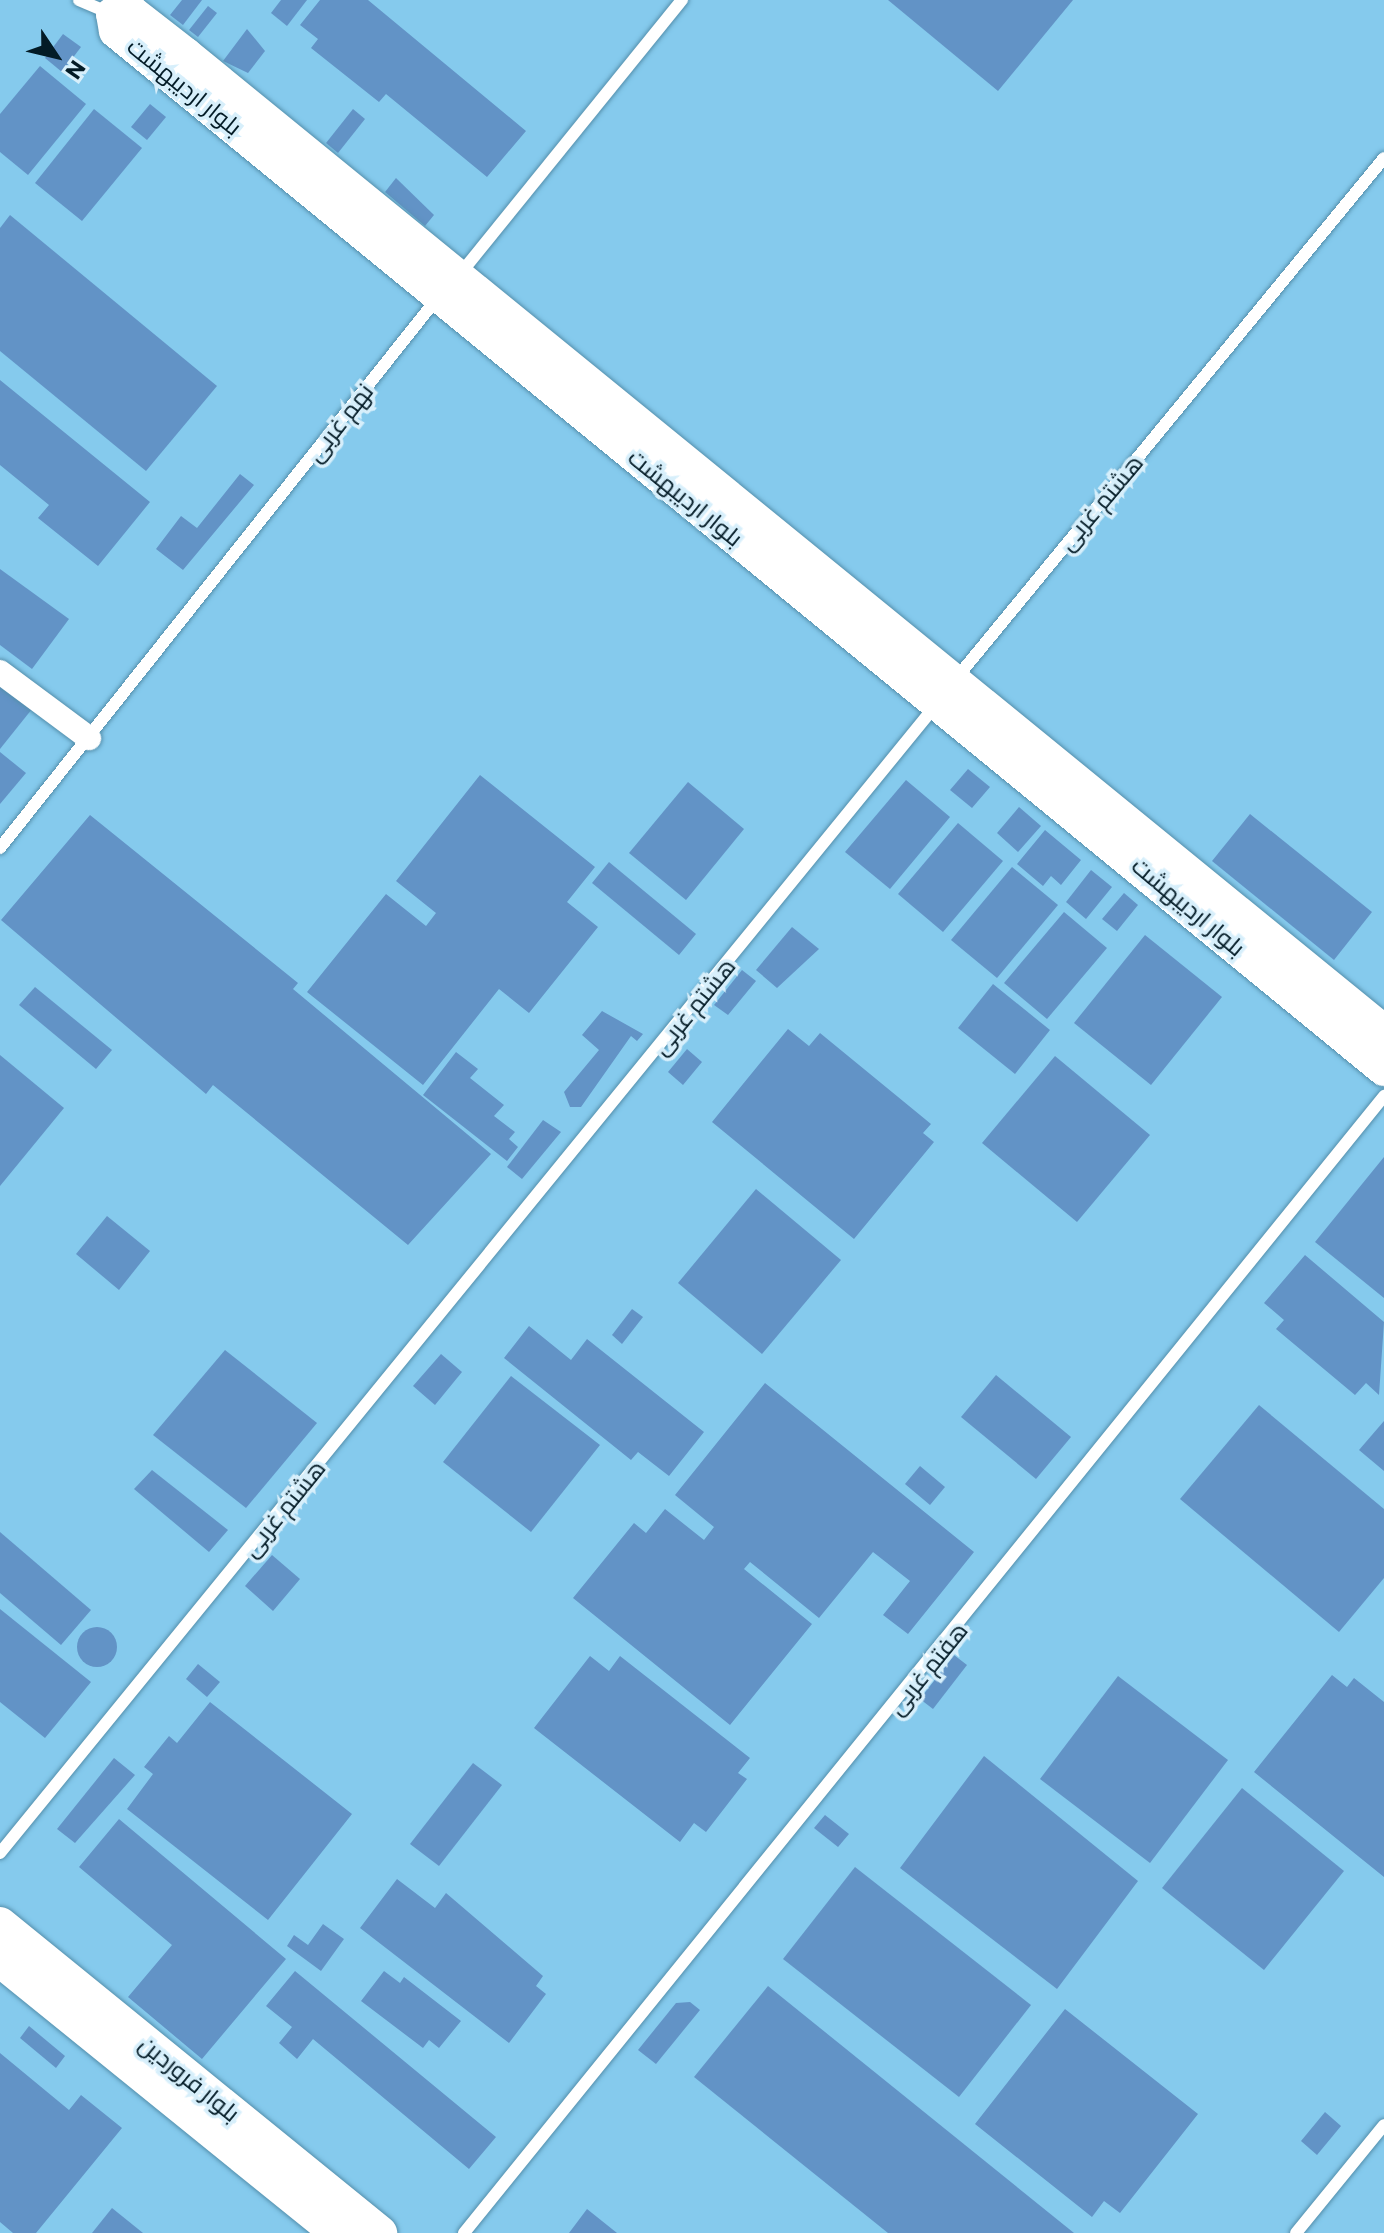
<!DOCTYPE html>
<html>
<head>
<meta charset="utf-8">
<style>
  body { margin:0 }
  #map { position:relative; width:1384px; height:2233px; overflow:hidden; background:#97d4f2; font-family:Commissioner,Cairo,sans-serif }
  div>[style] { position:absolute }
  [style*='--x'] { left:calc(var(--x)*1px); top:calc(var(--y)*1px); width:calc(var(--w)*1px); rotate:calc(var(--a)*1deg) }
  .built>* { inset:0; background:#85caed }
  .building>* { inset:0; background:#6293c6 }
  .round { border-radius:50% }
  .roads { filter:drop-shadow(0 0 2px #548fac) drop-shadow(0 0 2px #548fac) }
  .lane>* { height:12px; margin:-6px; padding:0 6px; transform-origin:6px; border-radius:6px; background:#fff }
  .street>* { height:24px; margin:-12px; padding:0 12px; transform-origin:12px; border-radius:12px; background:#fff }
  .secondary>* { height:34px; margin:-17px; padding:0 17px; transform-origin:17px; border-radius:17px; background:#fff }
  span { translate:-50% -50%; white-space:nowrap; text-align:center; line-height:1.15; -webkit-text-stroke:7px #d7effb; paint-order:stroke }
  .street-label { font-size:24px; color:#031b26 }
  .north { position:absolute; left:16px; top:16px; width:80px; height:80px; -webkit-text-stroke:6px #d7effb; paint-order:stroke; rotate:125deg; font-size:22px; font-weight:700; line-height:32px; text-align:center; color:#031b26 }
  .north::after { content:''; display:block; margin:auto; width:28px; height:36px; background:#031b26; clip-path:polygon(50% 0,100% 100%,50% 72%,0 100%) }
</style>
</head>
<body>
<div id="map">
  <div class="built">
    <i style="clip-path:polygon(0 0,1384px 0,1384px 2233px,0 2233px)"></i>
  </div>
  <div class="building">
    <i style="clip-path:polygon(182px 0,202px 0,183px 25px,170px 15px)"></i>
    <i style="clip-path:polygon(281px 0,307px 0,287px 26px,271px 13px)"></i>
    <i style="clip-path:polygon(320px 0,368px 0,526px 131px,487px 177px,386px 94px,379px 102px,311px 48px,318px 39px,300px 25px)"></i>
    <i style="clip-path:polygon(888px 0,1073px 0,998px 91px)"></i>
    <i style="clip-path:polygon(208px 6px,217px 13px,198px 37px,189px 30px)"></i>
    <i style="clip-path:polygon(247px 29px,265px 51px,248px 73px,223px 61px)"></i>
    <i style="clip-path:polygon(63px 34px,81px 47px,62px 72px,45px 58px)"></i>
    <i style="clip-path:polygon(40px 66px,86px 104px,28px 175px,0 152px,0 114px)"></i>
    <i style="clip-path:polygon(150px 104px,166px 117px,147px 140px,131px 127px)"></i>
    <i style="clip-path:polygon(94px 109px,142px 148px,82px 221px,35px 183px)"></i>
    <i style="clip-path:polygon(353px 109px,365px 119px,338px 153px,326px 143px)"></i>
    <i style="clip-path:polygon(396px 178px,434px 215px,425px 226px,385px 192px)"></i>
    <i style="clip-path:polygon(10px 215px,217px 386px,146px 471px,0 351px,0 228px)"></i>
    <i style="clip-path:polygon(0 380px,150px 502px,98px 566px,38px 518px,49px 505px,0 465px)"></i>
    <i style="clip-path:polygon(240px 474px,254px 485px,183px 570px,156px 549px,181px 516px,197px 528px)"></i>
    <i style="clip-path:polygon(0 569px,69px 619px,32px 669px,0 645px)"></i>
    <i style="clip-path:polygon(0 686px,32px 709px,0 749px)"></i>
    <i style="clip-path:polygon(0 752px,26px 773px,0 804px)"></i>
    <i style="clip-path:polygon(968px 769px,990px 787px,972px 808px,950px 790px)"></i>
    <i style="clip-path:polygon(480px 775px,595px 867px,567px 902px,598px 927px,529px 1013px,499px 989px,423px 1085px,307px 992px,386px 894px,426px 926px,436px 913px,396px 881px)"></i>
    <i style="clip-path:polygon(906px 780px,950px 817px,890px 889px,845px 852px)"></i>
    <i style="clip-path:polygon(688px 782px,744px 829px,686px 900px,629px 853px)"></i>
    <i style="clip-path:polygon(1019px 807px,1041px 826px,1018px 852px,997px 833px)"></i>
    <i style="clip-path:polygon(1250px 814px,1372px 912px,1334px 960px,1212px 861px)"></i>
    <i style="clip-path:polygon(90px 815px,298px 983px,293px 989px,491px 1154px,408px 1245px,213px 1085px,206px 1094px,1px 920px)"></i>
    <i style="clip-path:polygon(958px 823px,1003px 861px,943px 932px,898px 894px)"></i>
    <i style="clip-path:polygon(1045px 830px,1081px 860px,1061px 885px,1051px 876px,1043px 886px,1017px 864px)"></i>
    <i style="clip-path:polygon(609px 862px,696px 934px,679px 955px,592px 883px)"></i>
    <i style="clip-path:polygon(1012px 867px,1058px 905px,997px 978px,951px 940px)"></i>
    <i style="clip-path:polygon(1091px 870px,1112px 887px,1086px 919px,1066px 902px)"></i>
    <i style="clip-path:polygon(1124px 893px,1138px 905px,1117px 931px,1102px 919px)"></i>
    <i style="clip-path:polygon(1064px 912px,1107px 948px,1047px 1019px,1004px 983px)"></i>
    <i style="clip-path:polygon(792px 927px,819px 949px,777px 988px,756px 970px)"></i>
    <i style="clip-path:polygon(1145px 935px,1222px 997px,1151px 1085px,1074px 1023px)"></i>
    <i style="clip-path:polygon(742px 970px,756px 981px,728px 1015px,714px 1005px)"></i>
    <i style="clip-path:polygon(993px 984px,1050px 1030px,1015px 1074px,958px 1028px)"></i>
    <i style="clip-path:polygon(35px 987px,112px 1050px,96px 1069px,19px 1005px)"></i>
    <i style="clip-path:polygon(602px 1011px,643px 1034px,637px 1041px,631px 1036px,581px 1107px,570px 1107px,564px 1092px,599px 1050px,582px 1035px)"></i>
    <i style="clip-path:polygon(788px 1029px,809px 1046px,820px 1033px,931px 1124px,923px 1133px,934px 1142px,854px 1239px,712px 1122px)"></i>
    <i style="clip-path:polygon(687px 1049px,702px 1062px,683px 1085px,668px 1072px)"></i>
    <i style="clip-path:polygon(456px 1052px,478px 1069px,470px 1078px,504px 1105px,494px 1116px,515px 1132px,509px 1139px,518px 1147px,507px 1161px,423px 1095px)"></i>
    <i style="clip-path:polygon(0 1055px,64px 1108px,0 1186px)"></i>
    <i style="clip-path:polygon(1055px 1056px,1150px 1135px,1077px 1222px,982px 1143px)"></i>
    <i style="clip-path:polygon(543px 1120px,561px 1132px,522px 1179px,507px 1167px)"></i>
    <i style="clip-path:polygon(1384px 1157px,1384px 1298px,1315px 1242px)"></i>
    <i style="clip-path:polygon(756px 1189px,841px 1260px,762px 1354px,678px 1283px)"></i>
    <i style="clip-path:polygon(107px 1216px,150px 1251px,119px 1290px,76px 1254px)"></i>
    <i style="clip-path:polygon(1305px 1255px,1384px 1322px,1379px 1395px,1366px 1383px,1355px 1395px,1276px 1329px,1284px 1320px,1264px 1303px)"></i>
    <i style="clip-path:polygon(632px 1309px,643px 1317px,622px 1344px,612px 1335px)"></i>
    <i style="clip-path:polygon(529px 1326px,571px 1360px,587px 1339px,704px 1432px,669px 1476px,638px 1452px,631px 1460px,504px 1358px)"></i>
    <i style="clip-path:polygon(225px 1350px,317px 1423px,246px 1508px,153px 1435px)"></i>
    <i style="clip-path:polygon(441px 1354px,462px 1372px,435px 1405px,413px 1386px)"></i>
    <i style="clip-path:polygon(996px 1375px,1071px 1437px,1036px 1479px,961px 1417px)"></i>
    <i style="clip-path:polygon(511px 1376px,600px 1445px,531px 1532px,443px 1462px)"></i>
    <i style="clip-path:polygon(765px 1383px,974px 1552px,908px 1634px,883px 1615px,910px 1581px,873px 1552px,819px 1618px,750px 1562px,744px 1569px,812px 1624px,730px 1725px,573px 1598px,634px 1523px,646px 1533px,665px 1509px,704px 1540px,714px 1527px,675px 1495px)"></i>
    <i style="clip-path:polygon(1259px 1405px,1384px 1509px,1384px 1578px,1339px 1632px,1180px 1499px)"></i>
    <i style="clip-path:polygon(1384px 1421px,1384px 1471px,1359px 1450px)"></i>
    <i style="clip-path:polygon(920px 1466px,945px 1487px,930px 1505px,905px 1484px)"></i>
    <i style="clip-path:polygon(152px 1470px,228px 1530px,209px 1552px,134px 1489px)"></i>
    <i style="clip-path:polygon(0 1532px,91px 1610px,61px 1645px,0 1593px)"></i>
    <i style="clip-path:polygon(272px 1555px,300px 1579px,273px 1611px,245px 1586px)"></i>
    <i style="clip-path:polygon(0 1609px,91px 1682px,45px 1738px,0 1702px)"></i>
    <i class="round" style="left:77px;top:1627px;width:40px;height:40px"></i>
    <i style="clip-path:polygon(954px 1655px,967px 1665px,933px 1709px,920px 1699px)"></i>
    <i style="clip-path:polygon(590px 1656px,609px 1671px,620px 1656px,750px 1758px,738px 1773px,747px 1779px,706px 1832px,694px 1823px,680px 1842px,534px 1728px)"></i>
    <i style="clip-path:polygon(198px 1664px,220px 1682px,207px 1697px,186px 1679px)"></i>
    <i style="clip-path:polygon(1332px 1675px,1347px 1687px,1354px 1678px,1384px 1702px,1384px 1877px,1254px 1772px)"></i>
    <i style="clip-path:polygon(1118px 1676px,1228px 1760px,1150px 1863px,1040px 1779px)"></i>
    <i style="clip-path:polygon(210px 1702px,352px 1814px,268px 1920px,127px 1809px,153px 1774px,144px 1767px,169px 1736px,177px 1743px)"></i>
    <i style="clip-path:polygon(984px 1756px,1138px 1881px,1057px 1989px,900px 1868px)"></i>
    <i style="clip-path:polygon(114px 1758px,135px 1775px,75px 1843px,57px 1829px)"></i>
    <i style="clip-path:polygon(473px 1763px,502px 1785px,439px 1866px,410px 1844px)"></i>
    <i style="clip-path:polygon(1242px 1788px,1344px 1871px,1264px 1970px,1162px 1888px)"></i>
    <i style="clip-path:polygon(825px 1815px,849px 1834px,838px 1847px,814px 1828px)"></i>
    <i style="clip-path:polygon(119px 1819px,286px 1959px,202px 2059px,128px 1997px,172px 1945px,79px 1867px)"></i>
    <i style="clip-path:polygon(855px 1867px,1031px 2005px,959px 2097px,783px 1959px)"></i>
    <i style="clip-path:polygon(397px 1879px,435px 1908px,446px 1893px,543px 1976px,536px 1986px,546px 1994px,509px 2043px,360px 1928px)"></i>
    <i style="clip-path:polygon(323px 1924px,344px 1939px,321px 1971px,287px 1946px,294px 1935px,308px 1945px)"></i>
    <i style="clip-path:polygon(295px 1971px,496px 2137px,469px 2169px,313px 2039px,297px 2059px,279px 2043px,292px 2027px,266px 2006px)"></i>
    <i style="clip-path:polygon(384px 1971px,400px 1983px,404px 1977px,461px 2021px,439px 2048px,429px 2040px,423px 2048px,361px 2001px)"></i>
    <i style="clip-path:polygon(768px 1986px,1074px 2233px,888px 2233px,694px 2077px)"></i>
    <i style="clip-path:polygon(690px 2002px,700px 2010px,656px 2064px,638px 2050px,676px 2003px)"></i>
    <i style="clip-path:polygon(1065px 2009px,1198px 2114px,1120px 2213px,1104px 2201px,1092px 2217px,975px 2124px)"></i>
    <i style="clip-path:polygon(29px 2026px,65px 2056px,56px 2068px,20px 2038px)"></i>
    <i style="clip-path:polygon(0 2053px,69px 2110px,81px 2095px,122px 2128px,36px 2233px,13px 2233px,0 2222px)"></i>
    <i style="clip-path:polygon(1325px 2112px,1341px 2126px,1317px 2155px,1301px 2141px)"></i>
    <i style="clip-path:polygon(112px 2208px,143px 2233px,92px 2233px)"></i>
    <i style="clip-path:polygon(587px 2209px,617px 2233px,569px 2233px)"></i>
  </div>
  <div class="roads">
    <div class="lane">
      <i style="--x:79;--y:0;--w:34;--a:23"></i>
      <i style="--x:460;--y:274;--w:353;--a:-51"></i>
      <i style="--x:954;--y:681;--w:677;--a:-50.57"></i>
      <i style="--x:0;--y:848;--w:705;--a:-51.51"></i>
      <i style="--x:0;--y:1853;--w:1481;--a:-50.81"></i>
      <i style="--x:464;--y:2233;--w:1463;--a:-51.02"></i>
      <i style="--x:1296;--y:2233;--w:139;--a:-50.8"></i>
    </div>
    <div class="street">
      <i style="--x:0;--y:672;--w:111;--a:36.6"></i>
    </div>
    <div class="secondary">
      <i style="--x:1384;--y:1032;--w:1546;--a:-140.8"></i>
      <i style="--x:186;--y:55;--w:68;--a:-142.1"></i>
      <i style="--x:132;--y:13;--w:19;--a:177"></i>
      <i style="--x:113;--y:14;--w:17;--a:80"></i>
      <i style="--x:116;--y:31;--w:1639;--a:39.3"></i>
      <i style="--x:0;--y:1924;--w:490;--a:39.1"></i>
      <i style="--x:0;--y:1960;--w:434;--a:39"></i>
    </div>
  </div>
  <div class="street-label">
    <span style="left:185px;top:86px;rotate:39deg">بلوار اردیبهشت</span>
    <span style="left:339px;top:422px;rotate:-52deg">نهم غربی</span>
    <span style="left:686px;top:497px;rotate:39deg">بلوار اردیبهشت</span>
    <span style="left:1100px;top:502px;rotate:-50deg">هشتم غربی</span>
    <span style="left:1189px;top:906px;rotate:40deg">بلوار اردیبهشت</span>
    <span style="left:693px;top:1006px;rotate:-51deg">هشتم غربی</span>
    <span style="left:283px;top:1508px;rotate:-51deg">هشتم غربی</span>
    <span style="left:927px;top:1668px;rotate:-51deg">هفتم غربی</span>
    <span style="left:190px;top:2078px;rotate:39deg">بلوار فروردین</span>
  </div>
  <div class="north">N</div>
</div>
</body>
</html>
